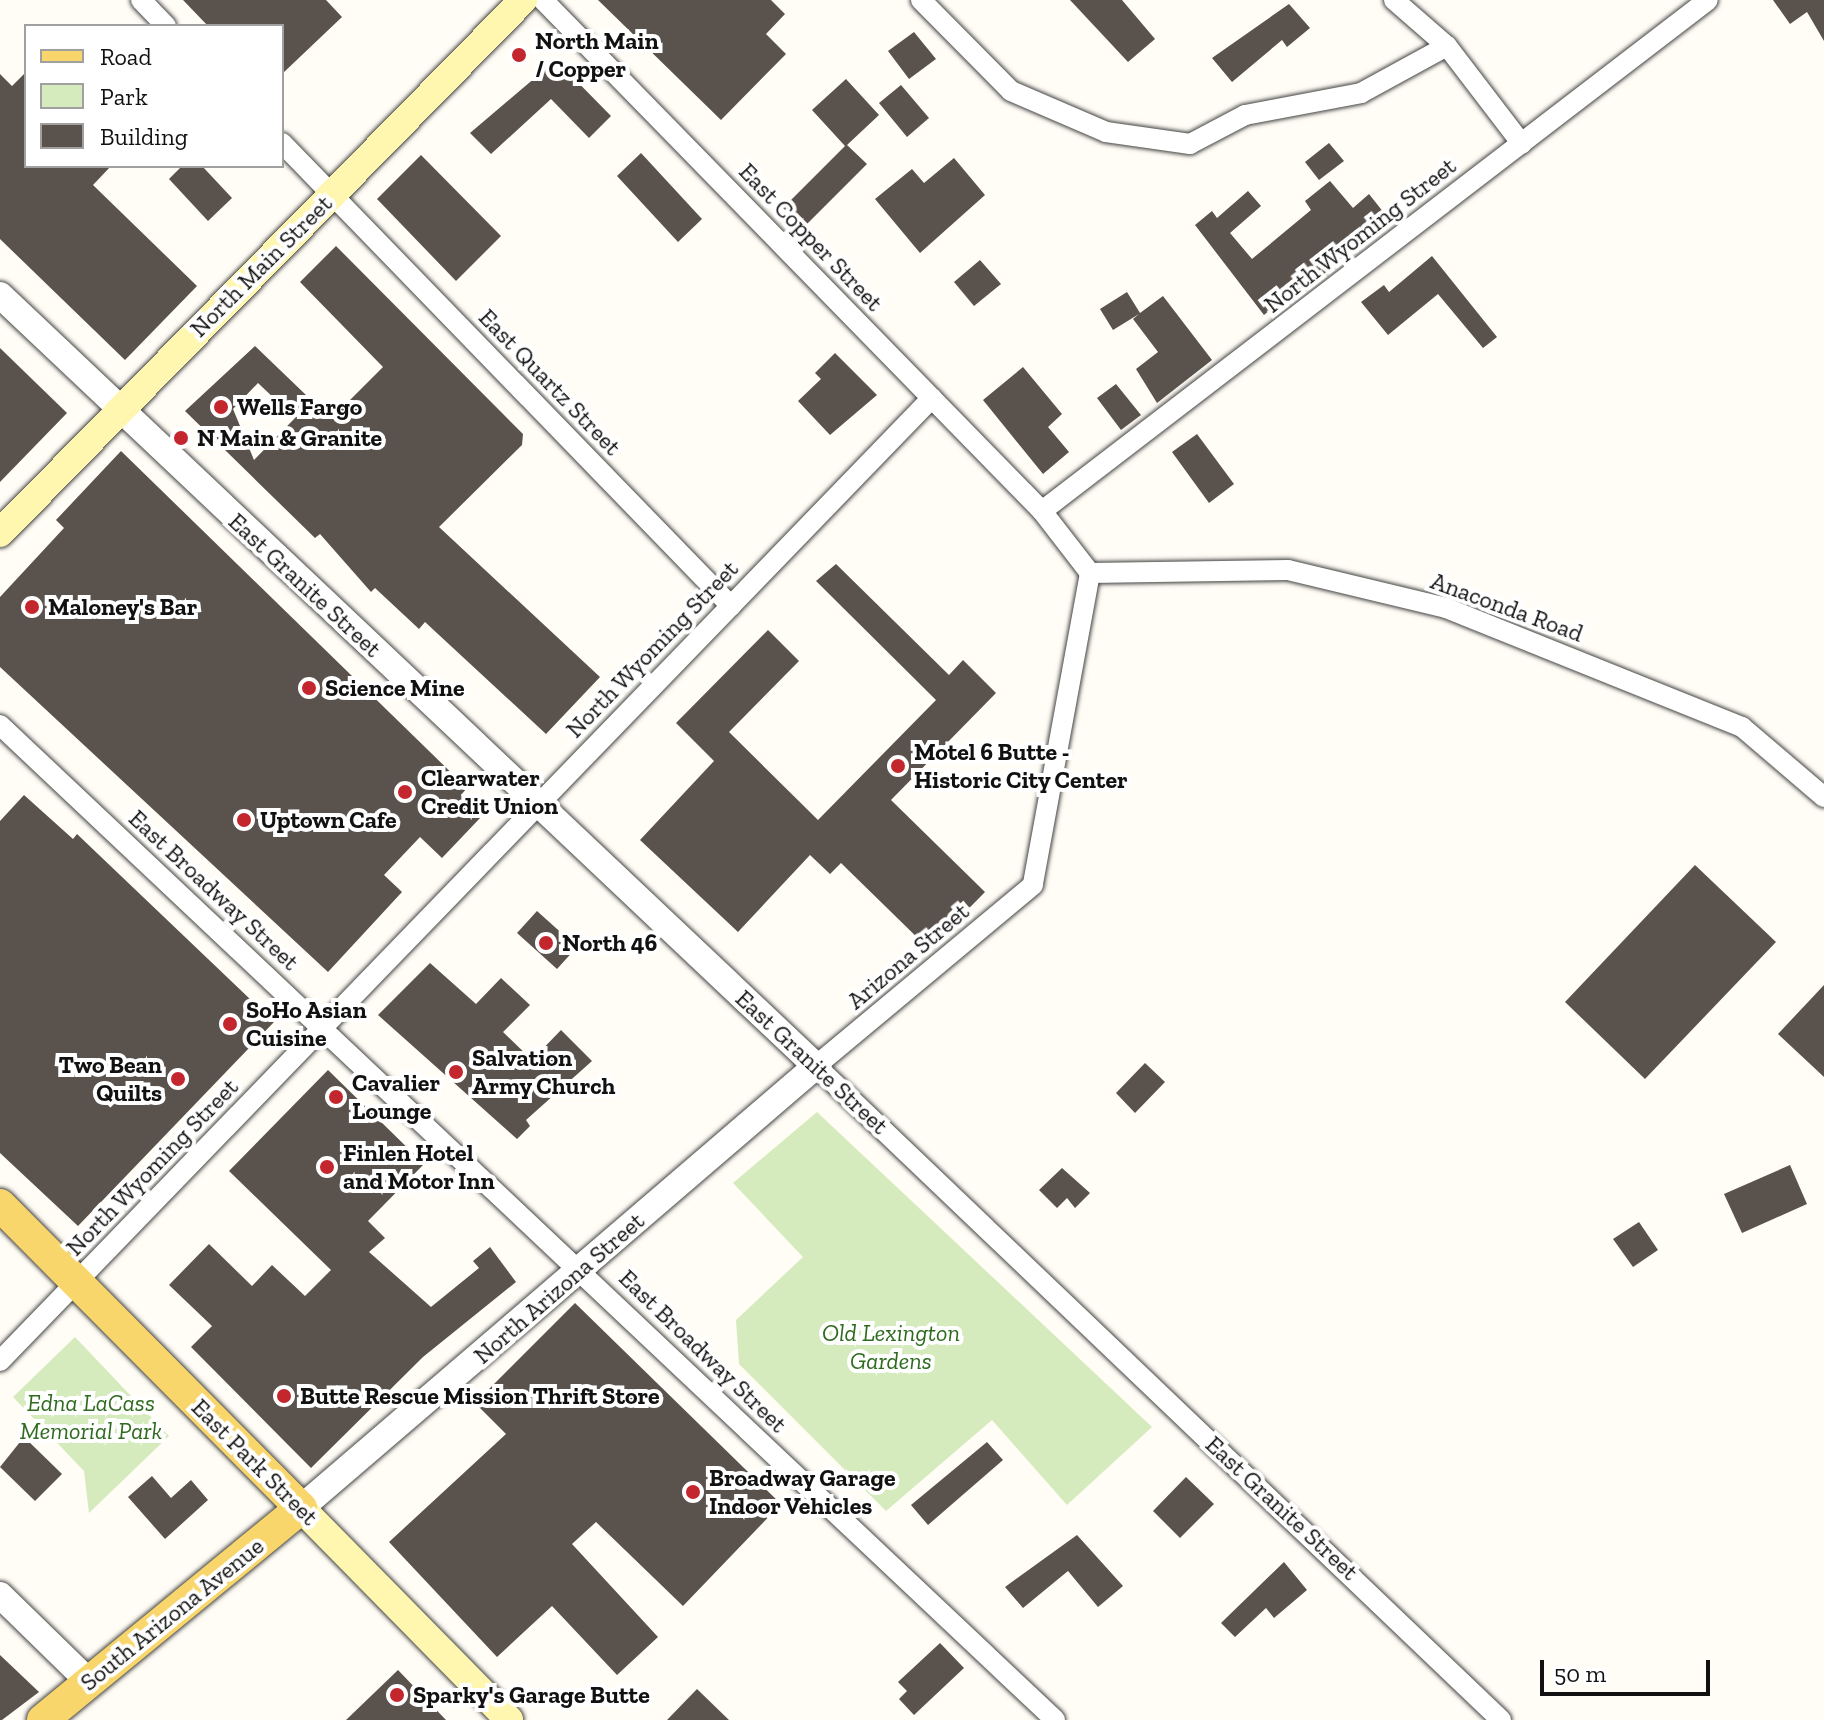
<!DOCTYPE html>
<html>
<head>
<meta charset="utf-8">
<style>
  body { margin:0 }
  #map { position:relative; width:1824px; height:1720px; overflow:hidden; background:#fffdf5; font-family:"Zilla Slab",serif }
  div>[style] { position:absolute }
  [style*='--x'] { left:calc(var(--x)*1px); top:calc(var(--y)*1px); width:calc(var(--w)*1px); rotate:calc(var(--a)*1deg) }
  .green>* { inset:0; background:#d5ebbd }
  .building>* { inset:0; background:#5a524d }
  .roads { filter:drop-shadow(0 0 2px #444) drop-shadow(0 0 2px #444) }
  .minor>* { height:20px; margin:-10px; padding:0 10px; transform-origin:10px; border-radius:10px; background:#fff }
  .tertiary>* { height:26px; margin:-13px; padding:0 13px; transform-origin:13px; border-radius:13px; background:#fff }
  .secondary>* { height:28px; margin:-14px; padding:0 14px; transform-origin:14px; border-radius:14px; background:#fff6b0 }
  .primary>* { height:32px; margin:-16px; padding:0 16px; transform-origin:16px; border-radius:16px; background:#f9d66b }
  .dots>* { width:22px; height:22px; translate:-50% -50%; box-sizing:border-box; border:4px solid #fff; border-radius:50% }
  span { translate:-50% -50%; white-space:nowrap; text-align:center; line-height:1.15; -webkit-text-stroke:8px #fff; paint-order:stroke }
  .poi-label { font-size:24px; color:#111; font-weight:700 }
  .left { translate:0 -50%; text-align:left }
  .right { translate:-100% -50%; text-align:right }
  .street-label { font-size:24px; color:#111 }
  .park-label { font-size:24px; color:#2f6b1f; font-style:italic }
  .legend { position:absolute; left:24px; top:24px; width:260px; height:144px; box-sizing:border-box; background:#fff; border:2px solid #a0a0a0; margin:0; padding:10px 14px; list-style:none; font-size:24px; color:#111 }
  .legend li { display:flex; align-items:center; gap:16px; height:40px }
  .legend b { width:40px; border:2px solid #a0a0a0 }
  .scale { position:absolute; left:1540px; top:1660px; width:170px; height:36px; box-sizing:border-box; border:4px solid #111; border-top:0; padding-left:10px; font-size:24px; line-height:28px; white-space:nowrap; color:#111; -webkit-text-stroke:6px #fff; paint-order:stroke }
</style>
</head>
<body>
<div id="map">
  <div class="green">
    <i style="clip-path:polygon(817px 1112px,1152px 1427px,1067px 1505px,992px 1420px,886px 1511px,739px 1364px,736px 1320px,803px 1257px,733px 1183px)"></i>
    <i style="clip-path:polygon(75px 1337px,169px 1436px,89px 1513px,84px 1471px,13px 1397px)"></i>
  </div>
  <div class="building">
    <i style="clip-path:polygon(183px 0,326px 0,342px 17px,282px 74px,282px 26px,208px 26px)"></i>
    <i style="clip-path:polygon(598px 0,771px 0,785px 14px,766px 34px,786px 54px,721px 120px)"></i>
    <i style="clip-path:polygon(1070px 0,1122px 0,1155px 39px,1128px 62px)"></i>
    <i style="clip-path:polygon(1773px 0,1824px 0,1824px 41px,1807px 12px,1790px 24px)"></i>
    <i style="clip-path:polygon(1289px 4px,1310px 28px,1287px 47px,1282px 40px,1232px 82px,1212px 58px)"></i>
    <i style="clip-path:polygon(914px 32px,936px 59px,909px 79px,888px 51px)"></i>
    <i style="clip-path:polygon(556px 60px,611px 116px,589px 138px,551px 99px,491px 154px,470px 133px)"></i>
    <i style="clip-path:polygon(26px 72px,26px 166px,111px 166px,93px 185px,197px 286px,125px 360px,0 239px,0 74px,12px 86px)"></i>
    <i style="clip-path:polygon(846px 79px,879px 115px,847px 145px,867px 164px,803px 228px,783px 208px,845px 146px,812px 110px)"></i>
    <i style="clip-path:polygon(901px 85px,929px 118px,907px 137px,879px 103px)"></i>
    <i style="clip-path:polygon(1329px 143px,1344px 161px,1319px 180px,1305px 162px)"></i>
    <i style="clip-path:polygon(641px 153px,702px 219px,678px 242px,617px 176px)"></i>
    <i style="clip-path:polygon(421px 155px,501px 236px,456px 281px,377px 199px)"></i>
    <i style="clip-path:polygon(954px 158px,985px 195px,920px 253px,875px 199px,912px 169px,924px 183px)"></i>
    <i style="clip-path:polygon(182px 166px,202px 166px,232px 198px,208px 221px,169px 179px)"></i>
    <i style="clip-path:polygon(1330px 181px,1353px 208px,1369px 194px,1392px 223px,1379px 234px,1374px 228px,1299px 297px,1294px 301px,1289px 294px,1264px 315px,1195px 225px,1212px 211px,1217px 218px,1248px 191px,1261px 206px,1230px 233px,1252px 259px,1311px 210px,1305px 201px)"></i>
    <i style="clip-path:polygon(evenodd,336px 246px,523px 434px,522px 445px,439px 527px,600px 677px,546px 734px,425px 622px,419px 629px,375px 588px,371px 592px,320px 534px,315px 538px,185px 411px,255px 346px,331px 419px,383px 367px,300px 282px,336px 246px,258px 383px,295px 418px,254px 460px,233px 409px,258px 383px)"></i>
    <i style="clip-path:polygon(1432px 256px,1497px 337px,1483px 348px,1438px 294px,1388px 335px,1361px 302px,1384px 285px,1389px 292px)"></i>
    <i style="clip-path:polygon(980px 260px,1001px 284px,974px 306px,954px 282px)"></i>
    <i style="clip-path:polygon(1127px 292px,1140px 313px,1163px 296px,1212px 360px,1157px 403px,1136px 369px,1158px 352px,1133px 319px,1139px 314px,1113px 330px,1100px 309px)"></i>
    <i style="clip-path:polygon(0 348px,67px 413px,0 482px)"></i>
    <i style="clip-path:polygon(835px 353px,877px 395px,830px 435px,798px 401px,821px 379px,815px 373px)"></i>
    <i style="clip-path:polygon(1023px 367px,1062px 414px,1048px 427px,1069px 452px,1043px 474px,983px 400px)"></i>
    <i style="clip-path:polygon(1116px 384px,1141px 415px,1121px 430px,1097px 398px)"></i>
    <i style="clip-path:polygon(1197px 434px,1234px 484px,1209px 503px,1172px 452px)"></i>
    <i style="clip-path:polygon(121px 451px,467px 788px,461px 795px,482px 816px,442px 858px,420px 837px,384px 875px,402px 892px,328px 972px,0 667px,0 597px,64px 528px,56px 520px)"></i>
    <i style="clip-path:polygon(836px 564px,949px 675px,963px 660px,996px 693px,891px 800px,985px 892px,929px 949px,841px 863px,830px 874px,810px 855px,738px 932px,640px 840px,714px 761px,676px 723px,768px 630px,799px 661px,729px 732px,818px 820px,936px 700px,816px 581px)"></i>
    <i style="clip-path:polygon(24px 795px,73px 839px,77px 834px,274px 1022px,78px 1226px,0 1153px,0 821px)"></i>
    <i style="clip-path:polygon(1695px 865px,1776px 942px,1645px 1079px,1565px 1002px)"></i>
    <i style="clip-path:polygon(537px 911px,577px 947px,557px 969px,517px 933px)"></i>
    <i style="clip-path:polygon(430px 963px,476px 1004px,501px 978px,530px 1005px,503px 1032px,532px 1060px,561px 1030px,592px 1061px,526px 1120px,530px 1126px,517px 1139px,378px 1015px)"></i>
    <i style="clip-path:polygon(1824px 985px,1824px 1077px,1778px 1034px)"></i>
    <i style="clip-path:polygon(1145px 1063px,1165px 1082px,1135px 1113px,1116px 1093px)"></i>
    <i style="clip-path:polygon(328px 1070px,424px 1164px,368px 1221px,385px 1238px,369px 1252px,431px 1307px,479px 1268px,473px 1261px,490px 1247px,516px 1282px,423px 1357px,311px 1468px,191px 1347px,212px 1326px,169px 1285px,209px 1244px,252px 1286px,272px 1265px,305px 1296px,331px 1270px,229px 1171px)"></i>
    <i style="clip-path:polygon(1790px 1165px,1807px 1204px,1742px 1233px,1724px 1194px)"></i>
    <i style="clip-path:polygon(1062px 1168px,1090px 1193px,1075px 1208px,1067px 1198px,1057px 1208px,1039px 1190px)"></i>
    <i style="clip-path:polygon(1639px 1222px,1658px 1250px,1633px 1267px,1613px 1239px)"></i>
    <i style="clip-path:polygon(575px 1303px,781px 1504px,683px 1606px,596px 1522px,572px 1544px,658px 1637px,617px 1675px,552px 1606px,497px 1657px,389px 1542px,506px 1434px,475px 1403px)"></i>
    <i style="clip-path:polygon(24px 1437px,62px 1474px,35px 1501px,0 1467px)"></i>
    <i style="clip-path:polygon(987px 1442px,1003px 1460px,928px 1525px,911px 1505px)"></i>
    <i style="clip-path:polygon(152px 1476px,171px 1498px,191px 1480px,208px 1500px,165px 1539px,128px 1497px)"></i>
    <i style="clip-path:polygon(1186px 1477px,1214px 1504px,1180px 1538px,1153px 1511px)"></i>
    <i style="clip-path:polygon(1077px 1535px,1123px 1586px,1098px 1607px,1068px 1571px,1023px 1608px,1005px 1587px)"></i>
    <i style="clip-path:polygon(1284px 1562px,1307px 1590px,1274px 1618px,1266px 1608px,1235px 1637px,1221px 1623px)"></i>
    <i style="clip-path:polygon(940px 1643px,964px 1668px,914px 1715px,899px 1699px,907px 1691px,898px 1682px)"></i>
    <i style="clip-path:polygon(0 1655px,39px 1692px,2px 1720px,0 1720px)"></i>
    <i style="clip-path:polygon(398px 1670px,446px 1720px,346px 1720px)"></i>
    <i style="clip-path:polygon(697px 1689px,729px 1720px,667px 1720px)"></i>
  </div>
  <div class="roads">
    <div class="minor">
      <i style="--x:141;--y:0;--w:36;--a:46"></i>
      <i style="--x:543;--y:0;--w:714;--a:45.68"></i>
      <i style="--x:1042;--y:511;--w:78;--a:52.3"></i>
      <i style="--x:1090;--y:573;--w:317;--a:100.4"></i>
      <i style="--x:1033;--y:885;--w:283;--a:140.2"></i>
      <i style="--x:816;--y:1066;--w:947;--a:43.67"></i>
      <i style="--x:921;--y:0;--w:128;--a:45.3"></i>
      <i style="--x:1011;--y:91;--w:103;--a:23.3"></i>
      <i style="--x:1106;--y:132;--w:85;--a:8.1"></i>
      <i style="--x:1190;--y:144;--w:62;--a:-27.8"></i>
      <i style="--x:1245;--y:115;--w:118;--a:-10.7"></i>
      <i style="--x:1361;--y:93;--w:98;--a:-28.7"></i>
      <i style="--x:1394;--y:0;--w:70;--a:41"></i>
      <i style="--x:1447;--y:46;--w:123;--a:52.6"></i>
      <i style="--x:282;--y:143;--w:645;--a:45.88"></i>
      <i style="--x:1042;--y:511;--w:839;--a:-37.5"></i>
      <i style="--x:1090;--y:573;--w:198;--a:-0.9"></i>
      <i style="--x:1288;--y:570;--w:163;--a:13.5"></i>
      <i style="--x:1446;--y:608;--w:319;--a:21.9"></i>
      <i style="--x:1742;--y:727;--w:108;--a:40.5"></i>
      <i style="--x:0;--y:725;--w:1450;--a:43.32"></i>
      <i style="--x:0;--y:1361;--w:1340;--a:-45.94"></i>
    </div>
    <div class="tertiary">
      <i style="--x:0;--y:295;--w:1123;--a:43.38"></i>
      <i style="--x:816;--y:1066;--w:679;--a:139.36"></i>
      <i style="--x:0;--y:1595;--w:124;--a:44.3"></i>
    </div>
    <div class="secondary">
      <i style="--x:0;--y:533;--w:747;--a:-45.54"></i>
      <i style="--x:301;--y:1508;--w:297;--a:45.5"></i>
    </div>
    <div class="primary">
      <i style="--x:0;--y:1205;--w:427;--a:45.2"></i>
      <i style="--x:301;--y:1508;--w:334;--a:140.6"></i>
    </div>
  </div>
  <div class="dots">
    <i style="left:519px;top:55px;background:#c4262e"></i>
    <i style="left:221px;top:407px;background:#c4262e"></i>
    <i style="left:181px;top:438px;background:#c4262e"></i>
    <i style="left:32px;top:607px;background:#c4262e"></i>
    <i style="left:309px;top:688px;background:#c4262e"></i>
    <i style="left:898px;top:766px;background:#c4262e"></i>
    <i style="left:405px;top:792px;background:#c4262e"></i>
    <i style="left:244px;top:820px;background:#c4262e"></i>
    <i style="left:546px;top:943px;background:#c4262e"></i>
    <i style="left:230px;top:1024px;background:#c4262e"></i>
    <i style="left:456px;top:1072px;background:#c4262e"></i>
    <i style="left:178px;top:1079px;background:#c4262e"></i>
    <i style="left:336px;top:1097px;background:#c4262e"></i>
    <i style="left:327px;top:1167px;background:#c4262e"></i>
    <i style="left:284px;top:1396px;background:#c4262e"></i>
    <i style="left:693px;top:1492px;background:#c4262e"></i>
    <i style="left:397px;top:1695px;background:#c4262e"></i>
  </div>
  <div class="poi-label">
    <span class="left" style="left:535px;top:55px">North Main<br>/ Copper</span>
    <span class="left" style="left:237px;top:407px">Wells Fargo</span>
    <span class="left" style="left:197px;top:438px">N Main &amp; Granite</span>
    <span class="left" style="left:48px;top:607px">Maloney's Bar</span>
    <span class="left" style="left:325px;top:688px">Science Mine</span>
    <span class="left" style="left:914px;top:766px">Motel 6 Butte -<br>Historic City Center</span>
    <span class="left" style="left:421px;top:792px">Clearwater<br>Credit Union</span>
    <span class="left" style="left:260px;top:820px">Uptown Cafe</span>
    <span class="left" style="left:562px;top:943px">North 46</span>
    <span class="left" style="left:246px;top:1024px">SoHo Asian<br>Cuisine</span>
    <span class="left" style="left:472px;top:1072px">Salvation<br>Army Church</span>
    <span class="right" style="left:162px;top:1079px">Two Bean<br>Quilts</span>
    <span class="left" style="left:352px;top:1097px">Cavalier<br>Lounge</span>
    <span class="left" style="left:343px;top:1167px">Finlen Hotel<br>and Motor Inn</span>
    <span class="left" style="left:300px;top:1396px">Butte Rescue Mission Thrift Store</span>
    <span class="left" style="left:709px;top:1492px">Broadway Garage<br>Indoor Vehicles</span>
    <span class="left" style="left:413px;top:1695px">Sparky's Garage Butte</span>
  </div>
  <div class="street-label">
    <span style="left:1360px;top:235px;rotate:-38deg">North Wyoming Street</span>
    <span style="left:811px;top:237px;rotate:46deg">East Copper Street</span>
    <span style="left:261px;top:266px;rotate:-45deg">North Main Street</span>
    <span style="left:550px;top:382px;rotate:46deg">East Quartz Street</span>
    <span style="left:305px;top:585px;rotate:43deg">East Granite Street</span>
    <span style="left:1507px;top:607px;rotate:20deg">Anaconda Road</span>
    <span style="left:652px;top:649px;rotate:-46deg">North Wyoming Street</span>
    <span style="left:214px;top:890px;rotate:43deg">East Broadway Street</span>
    <span style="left:908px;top:956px;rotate:-40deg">Arizona Street</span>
    <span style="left:812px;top:1062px;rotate:43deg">East Granite Street</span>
    <span style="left:152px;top:1167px;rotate:-46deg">North Wyoming Street</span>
    <span style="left:559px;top:1288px;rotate:-41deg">North Arizona Street</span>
    <span style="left:703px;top:1351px;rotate:44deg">East Broadway Street</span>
    <span style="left:255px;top:1462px;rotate:45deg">East Park Street</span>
    <span style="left:1282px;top:1508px;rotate:43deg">East Granite Street</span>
    <span style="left:172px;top:1614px;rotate:-39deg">South Arizona Avenue</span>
  </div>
  <div class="park-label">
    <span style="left:891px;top:1347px">Old Lexington<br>Gardens</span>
    <span style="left:91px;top:1417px">Edna LaCass<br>Memorial Park</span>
  </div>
  <ul class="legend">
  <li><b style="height:10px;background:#f9d66b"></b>Road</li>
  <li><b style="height:22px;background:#d5ebbd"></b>Park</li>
  <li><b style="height:22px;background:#5a524d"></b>Building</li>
  </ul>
  <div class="scale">50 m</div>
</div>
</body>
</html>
